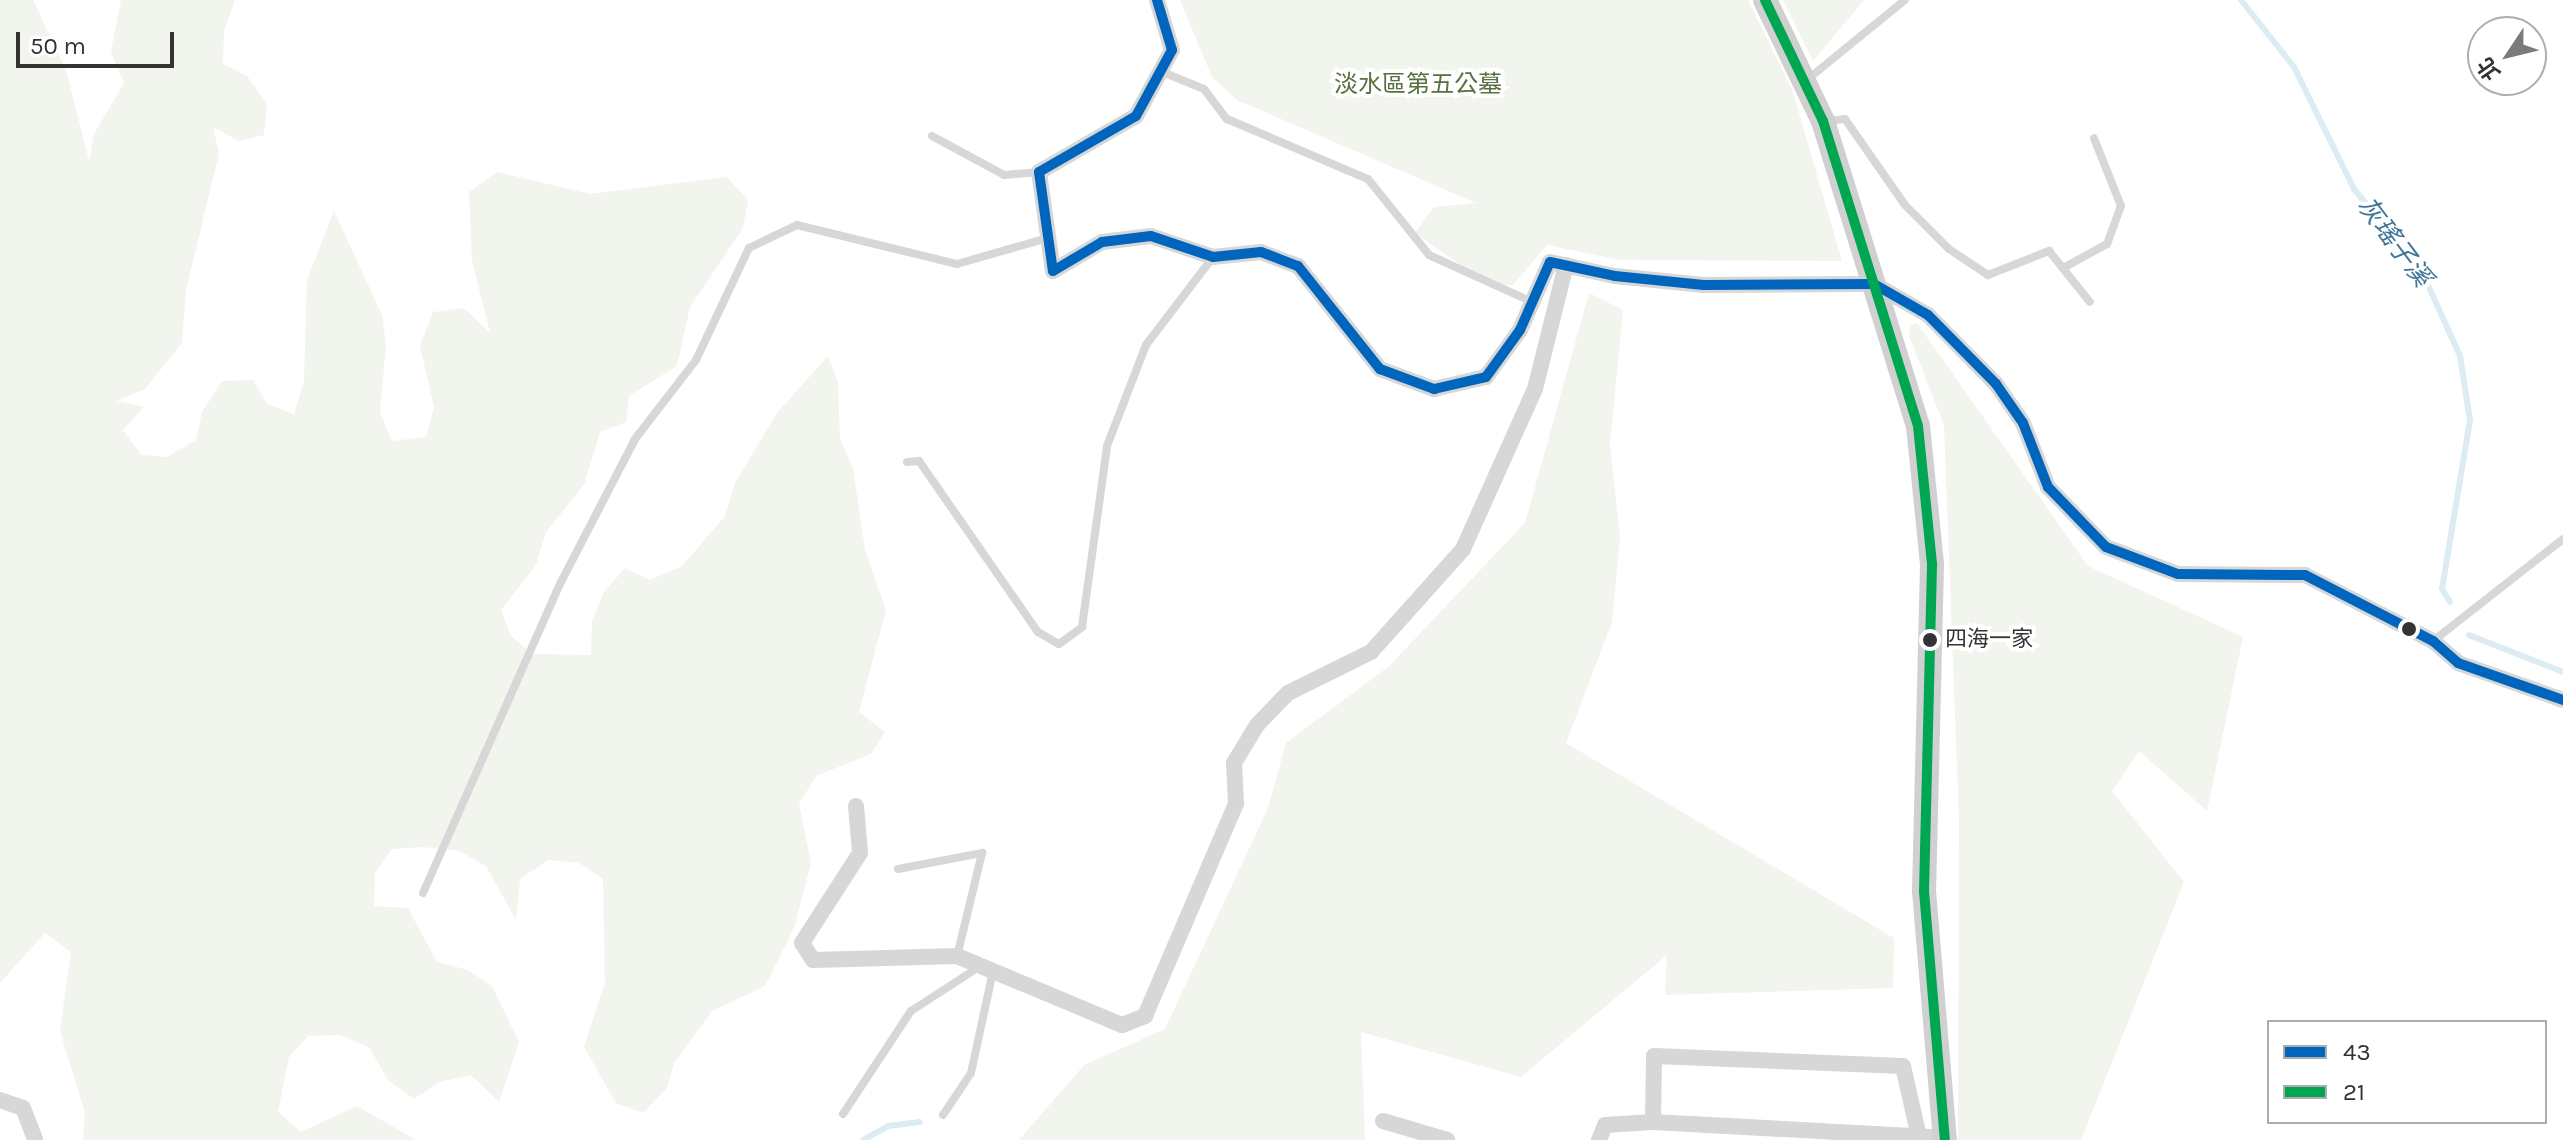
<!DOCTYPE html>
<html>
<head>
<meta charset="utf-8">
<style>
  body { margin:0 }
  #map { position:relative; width:2563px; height:1140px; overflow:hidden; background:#fff; font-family:Karla,"Noto Sans TC",sans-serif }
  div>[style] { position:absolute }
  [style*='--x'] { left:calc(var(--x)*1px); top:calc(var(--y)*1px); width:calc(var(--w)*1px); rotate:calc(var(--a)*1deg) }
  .green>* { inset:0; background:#f1f5ed }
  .stream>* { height:6px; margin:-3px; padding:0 3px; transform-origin:3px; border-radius:3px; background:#ddebf3 }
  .lane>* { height:8px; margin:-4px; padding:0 4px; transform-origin:4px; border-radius:4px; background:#d7d7d7 }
  .street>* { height:16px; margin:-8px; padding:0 8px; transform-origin:8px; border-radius:8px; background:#d7d7d7 }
  .secondary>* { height:24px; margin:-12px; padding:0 12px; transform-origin:12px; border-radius:12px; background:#d0d0d0 }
  .bus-1>* { height:10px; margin:-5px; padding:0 5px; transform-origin:5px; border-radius:5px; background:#0065bd }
  .bus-2>* { height:10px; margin:-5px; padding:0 5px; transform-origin:5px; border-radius:5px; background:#00a651 }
  .dots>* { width:22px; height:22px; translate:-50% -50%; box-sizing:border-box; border:4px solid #fff; border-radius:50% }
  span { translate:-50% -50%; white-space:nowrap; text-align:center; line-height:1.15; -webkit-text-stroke:8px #fff; paint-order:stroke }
  .bus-label { font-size:22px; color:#333 }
  .left { translate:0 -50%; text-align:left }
  .park-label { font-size:24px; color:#56703f }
  .water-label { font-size:26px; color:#3f7597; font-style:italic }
  .legend { position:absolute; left:2267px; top:1020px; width:280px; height:104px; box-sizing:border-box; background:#fff; border:2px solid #adadad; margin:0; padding:10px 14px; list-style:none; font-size:24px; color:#333 }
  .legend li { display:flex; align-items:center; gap:16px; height:40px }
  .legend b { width:40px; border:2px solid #adadad }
  .north { position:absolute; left:2467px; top:16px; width:80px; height:80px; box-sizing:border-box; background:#fff; border:2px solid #adadad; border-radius:50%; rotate:235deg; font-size:22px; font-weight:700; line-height:32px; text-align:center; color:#333 }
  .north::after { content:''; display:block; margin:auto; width:28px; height:36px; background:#7a7a7a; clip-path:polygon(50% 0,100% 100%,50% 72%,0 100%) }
  .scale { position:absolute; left:16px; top:32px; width:158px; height:36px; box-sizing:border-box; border:4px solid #333; border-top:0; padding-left:10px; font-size:24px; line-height:28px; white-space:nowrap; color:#333; -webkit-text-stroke:6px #fff; paint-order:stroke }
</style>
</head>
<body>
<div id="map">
  <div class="green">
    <i style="clip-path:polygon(0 0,33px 0,66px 70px,89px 161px,94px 134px,124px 83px,111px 52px,121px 0,235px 0,224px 31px,223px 64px,247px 76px,267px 104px,264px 135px,239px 141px,213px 127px,219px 154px,186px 290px,182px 343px,145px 389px,117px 401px,144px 407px,123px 430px,141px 455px,167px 457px,196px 440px,202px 412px,222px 381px,253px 380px,267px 404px,294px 414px,304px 381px,307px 280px,334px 211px,382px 315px,386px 345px,380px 412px,392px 441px,426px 437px,434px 407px,420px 346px,433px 312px,464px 308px,490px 333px,472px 260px,469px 192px,497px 172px,590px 194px,727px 177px,748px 200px,743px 228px,690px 307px,677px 366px,629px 396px,626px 422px,600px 432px,584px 485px,546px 532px,536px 565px,501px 610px,511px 636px,532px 654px,591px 655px,592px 621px,604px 592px,625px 568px,650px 580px,682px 566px,725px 516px,735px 483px,777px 413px,828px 356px,838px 382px,840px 439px,853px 468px,865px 550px,886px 610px,859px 712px,885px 732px,871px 754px,816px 776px,799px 804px,811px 863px,794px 928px,765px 986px,712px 1011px,674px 1063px,667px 1088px,643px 1113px,616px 1103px,584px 1047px,605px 982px,603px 879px,579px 863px,548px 860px,520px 879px,516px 920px,486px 866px,459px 851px,423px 847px,392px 849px,375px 873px,374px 906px,408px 908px,437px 962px,468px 970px,492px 986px,519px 1042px,499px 1102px,471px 1075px,439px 1082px,414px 1099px,388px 1080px,369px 1047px,340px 1035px,308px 1036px,289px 1057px,278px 1112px,301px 1132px,357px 1106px,416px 1140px,83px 1140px,85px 1113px,60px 1031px,71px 952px,45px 933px,0 983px)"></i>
    <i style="clip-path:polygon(1180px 0,1748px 0,1793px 92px,1842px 261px,1620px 260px,1547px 245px,1513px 285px,1488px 284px,1415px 233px,1434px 207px,1476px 203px,1237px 100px,1212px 77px)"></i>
    <i style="clip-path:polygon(1783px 0,1864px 0,1813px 61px)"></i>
    <i style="clip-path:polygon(1589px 293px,1623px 310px,1610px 444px,1620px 538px,1612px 622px,1566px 743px,1894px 938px,1893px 988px,1665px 995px,1667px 955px,1521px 1077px,1361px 1032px,1365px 1140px,1019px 1140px,1084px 1065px,1165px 1029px,1268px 808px,1286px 743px,1388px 667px,1525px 523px)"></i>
    <i style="clip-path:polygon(1917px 323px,2088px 566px,2243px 637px,2207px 811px,2139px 751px,2112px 791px,2184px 882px,2081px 1140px,1958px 1140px,1959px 820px,1944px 425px,1909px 336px,1910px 325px)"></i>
  </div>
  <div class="stream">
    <i style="--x:2241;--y:0;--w:85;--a:51.7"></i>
    <i style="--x:2294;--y:67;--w:136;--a:63.8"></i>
    <i style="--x:2354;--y:189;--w:109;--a:50.9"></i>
    <i style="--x:2423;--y:274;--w:90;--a:65.7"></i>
    <i style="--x:2460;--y:356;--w:65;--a:81.1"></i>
    <i style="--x:2470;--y:420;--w:171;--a:99.4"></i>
    <i style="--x:2442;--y:589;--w:15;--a:58"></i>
    <i style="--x:2469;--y:635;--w:101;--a:21.5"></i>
    <i style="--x:863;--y:1140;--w:29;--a:-29"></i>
    <i style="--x:888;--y:1126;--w:32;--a:-7"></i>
  </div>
  <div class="lane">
    <i style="--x:1165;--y:73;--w:42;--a:22.3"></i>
    <i style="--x:1204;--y:89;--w:38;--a:53"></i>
    <i style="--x:1227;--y:119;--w:153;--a:23.1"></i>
    <i style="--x:1368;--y:179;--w:97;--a:51.2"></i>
    <i style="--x:1429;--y:255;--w:113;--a:24.5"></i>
    <i style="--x:1808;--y:79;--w:125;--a:-39.2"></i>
    <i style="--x:1828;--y:121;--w:17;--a:-7"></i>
    <i style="--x:1845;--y:119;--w:105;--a:55.1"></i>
    <i style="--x:1905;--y:205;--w:62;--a:45"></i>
    <i style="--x:1949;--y:249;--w:47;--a:33.7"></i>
    <i style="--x:1988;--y:275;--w:66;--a:-21.5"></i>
    <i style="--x:2049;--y:251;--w:65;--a:51.2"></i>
    <i style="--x:932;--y:136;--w:82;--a:28.4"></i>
    <i style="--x:1004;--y:175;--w:35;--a:-5"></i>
    <i style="--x:2063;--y:268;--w:50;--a:-28.6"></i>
    <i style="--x:2107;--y:244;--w:40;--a:-69.8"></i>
    <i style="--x:2121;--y:206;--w:73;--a:-111.7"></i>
    <i style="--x:907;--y:462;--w:12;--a:-5"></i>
    <i style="--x:919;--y:461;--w:208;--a:55.2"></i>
    <i style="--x:1038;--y:632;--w:24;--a:30"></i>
    <i style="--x:1059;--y:644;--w:29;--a:-36"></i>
    <i style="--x:1082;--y:627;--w:183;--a:-82.1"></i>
    <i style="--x:1107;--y:446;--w:108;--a:-68.9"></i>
    <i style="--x:1146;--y:345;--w:111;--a:-52.7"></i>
    <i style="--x:2433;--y:641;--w:165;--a:-38.1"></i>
    <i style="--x:898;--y:869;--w:86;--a:-10.8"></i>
    <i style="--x:982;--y:853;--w:106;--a:103.6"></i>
    <i style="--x:423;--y:893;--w:340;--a:-66.1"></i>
    <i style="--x:561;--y:582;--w:161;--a:-62.6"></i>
    <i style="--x:635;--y:439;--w:100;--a:-52.3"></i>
    <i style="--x:696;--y:360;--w:124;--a:-64.7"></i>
    <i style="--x:749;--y:248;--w:53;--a:-25.6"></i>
    <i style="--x:797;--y:225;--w:165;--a:13.7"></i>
    <i style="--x:957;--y:264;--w:91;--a:-16"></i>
    <i style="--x:843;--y:1114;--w:123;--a:-56.6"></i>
    <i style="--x:911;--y:1011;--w:81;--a:-32.9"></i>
    <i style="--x:943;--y:1115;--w:50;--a:-56.3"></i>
    <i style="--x:971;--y:1073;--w:104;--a:-77.8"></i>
  </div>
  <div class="street">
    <i style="--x:1157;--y:0;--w:52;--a:73.3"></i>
    <i style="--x:1172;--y:50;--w:75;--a:118.6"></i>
    <i style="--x:1136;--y:116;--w:112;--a:150"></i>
    <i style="--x:1039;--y:172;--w:100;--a:82"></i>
    <i style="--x:1053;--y:271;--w:57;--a:-30.6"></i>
    <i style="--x:1102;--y:242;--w:49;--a:-7"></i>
    <i style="--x:1151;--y:236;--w:65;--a:18.7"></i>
    <i style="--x:1213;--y:257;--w:48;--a:-5.9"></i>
    <i style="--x:1261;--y:252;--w:40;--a:21"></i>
    <i style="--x:1298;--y:266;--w:132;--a:51.5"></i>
    <i style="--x:1380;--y:369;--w:58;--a:20.3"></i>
    <i style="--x:1434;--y:389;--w:53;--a:-13"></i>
    <i style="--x:1486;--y:377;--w:58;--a:-54.1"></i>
    <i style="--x:1520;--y:330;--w:74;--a:-66.2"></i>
    <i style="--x:1550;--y:262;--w:66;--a:12.2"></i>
    <i style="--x:1615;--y:276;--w:89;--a:5.8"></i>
    <i style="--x:1704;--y:285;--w:170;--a:-0.3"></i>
    <i style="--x:1874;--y:284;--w:62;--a:29.9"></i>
    <i style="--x:1928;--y:315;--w:97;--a:45.4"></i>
    <i style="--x:1996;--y:384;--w:47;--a:55.3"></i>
    <i style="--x:2023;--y:423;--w:69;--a:68.7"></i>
    <i style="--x:2048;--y:487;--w:83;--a:46"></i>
    <i style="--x:2106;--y:547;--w:77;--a:20.6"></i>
    <i style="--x:2178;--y:574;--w:127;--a:0.5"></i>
    <i style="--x:2305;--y:575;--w:144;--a:27.3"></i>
    <i style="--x:2433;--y:641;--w:33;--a:41"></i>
    <i style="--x:2458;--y:663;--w:111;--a:19.4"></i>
    <i style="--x:856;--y:806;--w:47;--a:85.1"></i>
    <i style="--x:860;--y:853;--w:107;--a:122.8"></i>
    <i style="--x:802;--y:943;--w:20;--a:57"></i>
    <i style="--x:813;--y:960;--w:144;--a:-1.6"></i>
    <i style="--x:957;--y:956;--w:179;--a:22.7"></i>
    <i style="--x:1122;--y:1025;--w:25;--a:-21"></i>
    <i style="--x:1145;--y:1016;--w:231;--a:-66.8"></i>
    <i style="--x:1236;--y:804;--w:41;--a:-92.8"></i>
    <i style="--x:1234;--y:763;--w:44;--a:-58.8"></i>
    <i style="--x:1257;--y:725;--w:45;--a:-45.9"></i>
    <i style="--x:1288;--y:693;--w:93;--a:-26.3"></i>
    <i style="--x:1371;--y:652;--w:138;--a:-48.2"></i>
    <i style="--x:1463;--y:549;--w:175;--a:-65.8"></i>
    <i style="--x:1535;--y:389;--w:128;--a:-76"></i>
    <i style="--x:0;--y:1100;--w:24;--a:19"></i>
    <i style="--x:23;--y:1108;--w:34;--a:69"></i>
    <i style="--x:1383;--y:1121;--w:67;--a:16.5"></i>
    <i style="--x:1653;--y:1122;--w:66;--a:-89.1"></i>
    <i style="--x:1654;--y:1056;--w:249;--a:2.3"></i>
    <i style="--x:1903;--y:1066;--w:73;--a:77.3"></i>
    <i style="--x:1599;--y:1140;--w:16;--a:-68"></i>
    <i style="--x:1605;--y:1125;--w:48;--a:-3.6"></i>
    <i style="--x:1653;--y:1122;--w:292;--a:3.1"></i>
  </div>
  <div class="secondary">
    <i style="--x:1765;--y:0;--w:134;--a:64.4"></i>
    <i style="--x:1823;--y:121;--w:319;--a:72.7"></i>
    <i style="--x:1918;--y:426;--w:140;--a:84.2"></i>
    <i style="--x:1932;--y:565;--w:326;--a:91.4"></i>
    <i style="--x:1924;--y:891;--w:250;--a:85.2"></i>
  </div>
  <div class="bus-1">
    <i style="--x:1157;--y:0;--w:52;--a:73.3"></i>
    <i style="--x:1172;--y:50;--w:75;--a:118.6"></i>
    <i style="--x:1136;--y:116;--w:112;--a:150"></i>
    <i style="--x:1039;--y:172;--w:100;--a:82"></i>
    <i style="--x:1053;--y:271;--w:57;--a:-30.6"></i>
    <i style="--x:1102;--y:242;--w:49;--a:-7"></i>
    <i style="--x:1151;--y:236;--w:65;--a:18.7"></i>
    <i style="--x:1213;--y:257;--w:48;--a:-5.9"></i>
    <i style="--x:1261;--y:252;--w:40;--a:21"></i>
    <i style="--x:1298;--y:266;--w:132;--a:51.5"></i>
    <i style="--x:1380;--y:369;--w:58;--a:20.3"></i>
    <i style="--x:1434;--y:389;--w:53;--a:-13"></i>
    <i style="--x:1486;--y:377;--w:58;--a:-54.1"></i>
    <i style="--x:1520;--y:330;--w:74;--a:-66.2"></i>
    <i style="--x:1550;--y:262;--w:66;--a:12.2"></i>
    <i style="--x:1615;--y:276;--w:89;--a:5.8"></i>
    <i style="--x:1704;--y:285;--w:170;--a:-0.3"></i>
    <i style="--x:1874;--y:284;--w:62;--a:29.9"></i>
    <i style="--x:1928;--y:315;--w:97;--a:45.4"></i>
    <i style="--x:1996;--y:384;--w:47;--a:55.3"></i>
    <i style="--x:2023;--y:423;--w:69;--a:68.7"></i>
    <i style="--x:2048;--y:487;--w:83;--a:46"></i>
    <i style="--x:2106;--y:547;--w:77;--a:20.6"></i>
    <i style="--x:2178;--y:574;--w:127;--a:0.5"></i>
    <i style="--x:2305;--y:575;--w:144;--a:27.3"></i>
    <i style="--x:2433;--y:641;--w:33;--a:41"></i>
    <i style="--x:2458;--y:663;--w:111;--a:19.4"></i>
  </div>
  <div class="bus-2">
    <i style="--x:1765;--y:0;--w:134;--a:64.4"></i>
    <i style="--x:1823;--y:121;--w:319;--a:72.7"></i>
    <i style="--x:1918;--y:426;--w:140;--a:84.2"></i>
    <i style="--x:1932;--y:565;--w:326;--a:91.4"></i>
    <i style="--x:1924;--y:891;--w:250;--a:85.2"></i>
  </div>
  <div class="dots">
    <i style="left:2409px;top:629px;background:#333"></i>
    <i style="left:1930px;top:640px;background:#333"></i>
  </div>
  <div class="bus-label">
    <span class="left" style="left:1945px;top:640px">四海一家</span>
  </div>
  <div class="park-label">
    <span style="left:1418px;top:85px">淡水區第五公墓</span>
  </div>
  <div class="water-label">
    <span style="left:2394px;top:242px;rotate:53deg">灰瑤子溪</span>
  </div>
  <ul class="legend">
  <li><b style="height:10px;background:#0065bd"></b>43</li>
  <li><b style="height:10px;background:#00a651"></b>21</li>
  </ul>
  <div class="north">北</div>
  <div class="scale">50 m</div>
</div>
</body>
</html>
